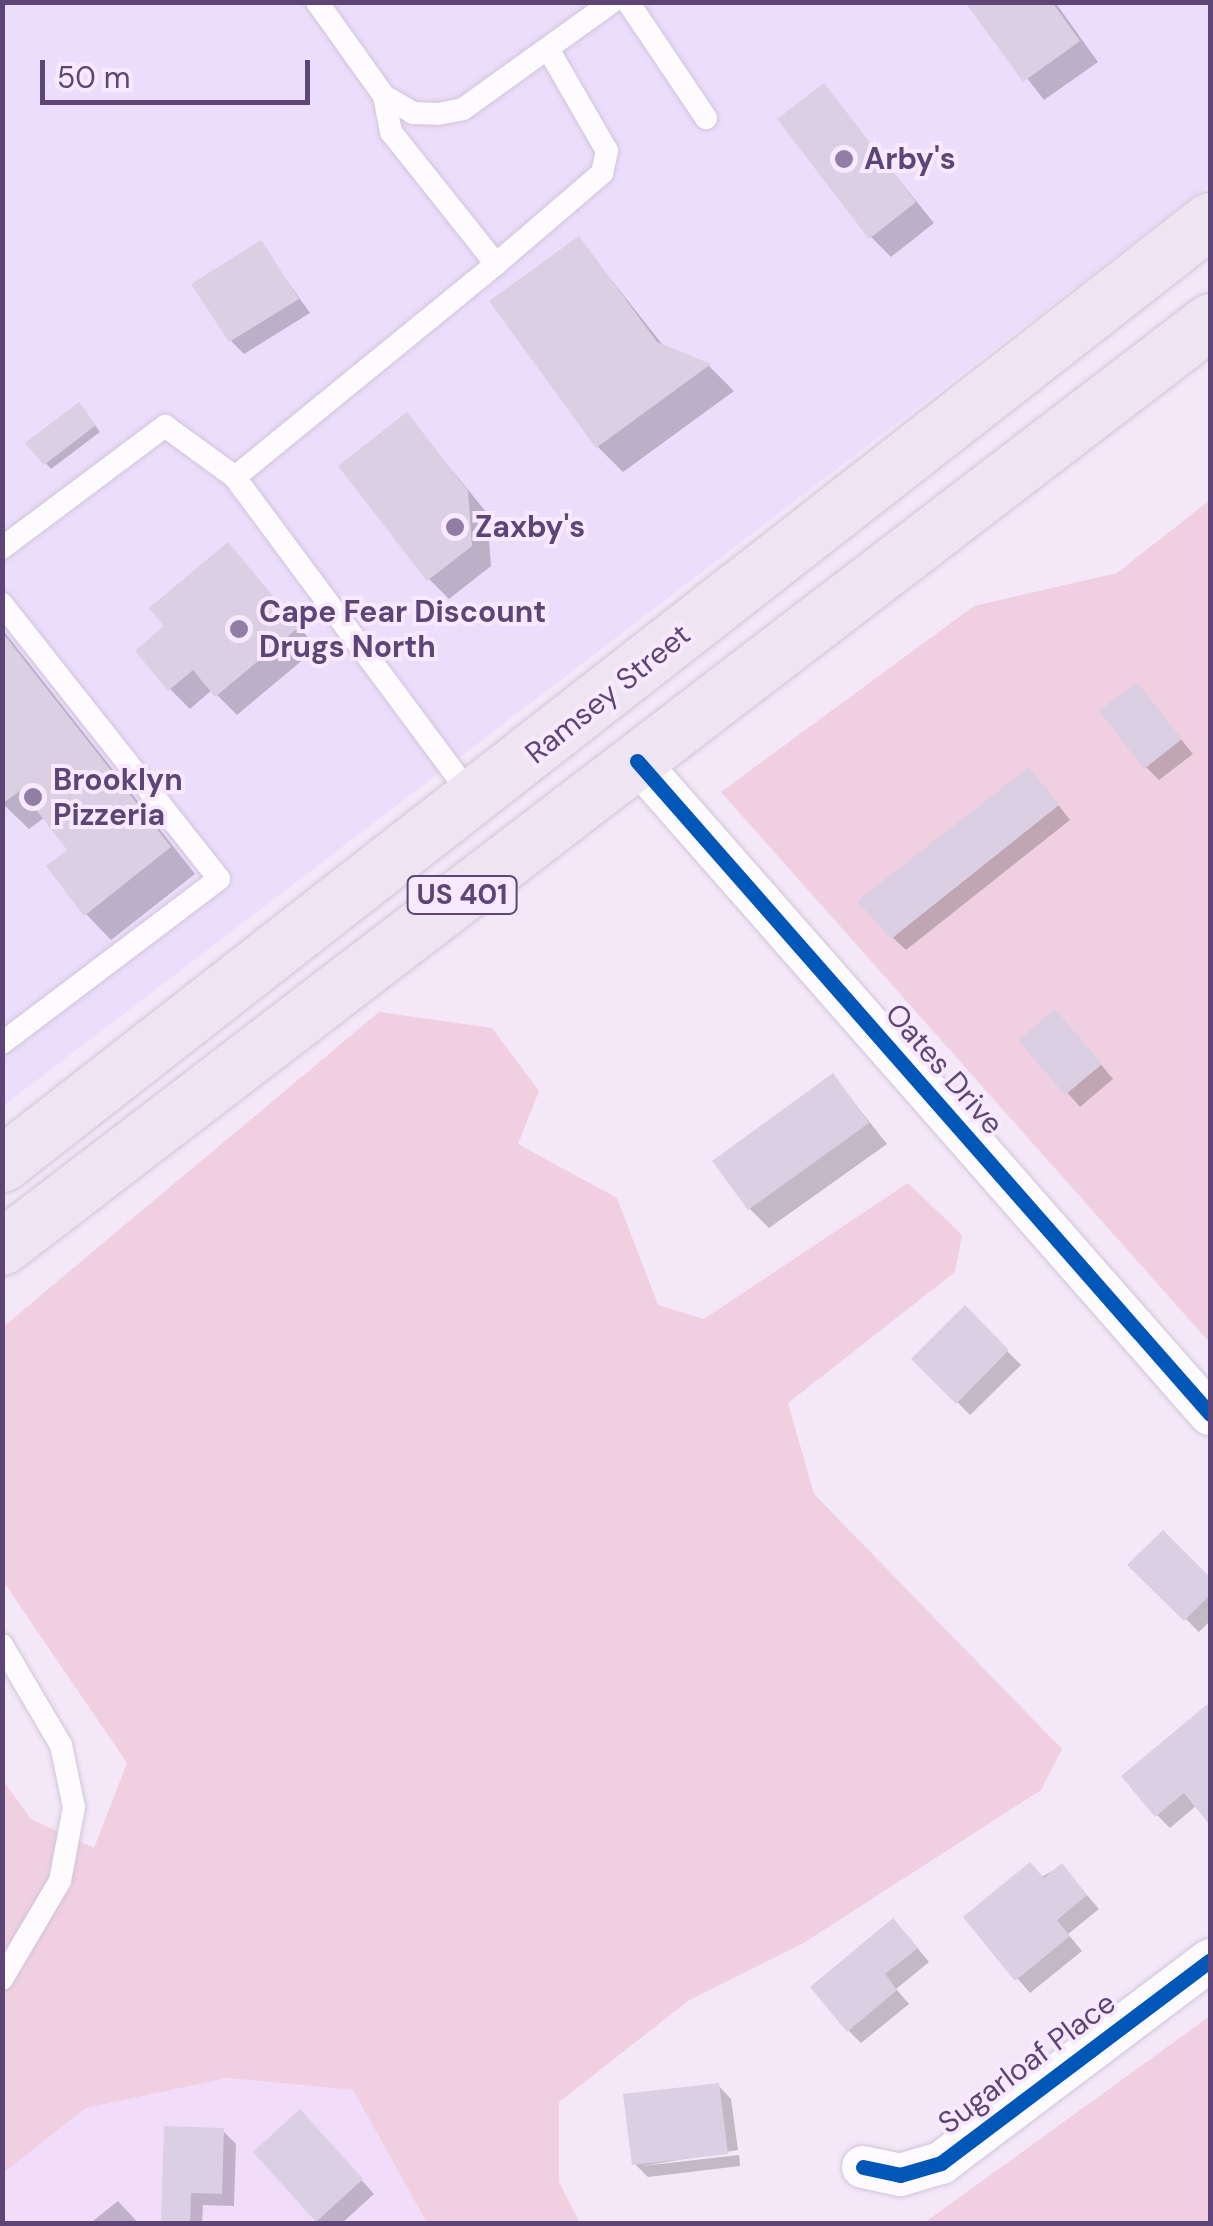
<!DOCTYPE html>
<html>
<head>
<meta charset="utf-8">
<style>
  body { margin:0 }
  #map { position:relative; width:1213px; height:2226px; overflow:hidden; background:#f3e7f8; font-family:"DM Sans",sans-serif }
  div>[style] { position:absolute }
  [style*='--x'] { left:calc(var(--x)*1px); top:calc(var(--y)*1px); width:calc(var(--w)*1px); rotate:calc(var(--a)*1deg) }
  .residential>* { inset:0; background:#f1ddfa }
  .commercial>* { inset:0; background:#ecddfc }
  .green>* { inset:0; background:#f0d0e0 }
  .shadow>* { inset:0; background:#0003 }
  .building>* { inset:0; background:#dbcfe4 }
  .roads { filter:drop-shadow(0 0 2px #d1c5d9) drop-shadow(0 0 2px #d1c5d9) }
  .service>* { height:22px; margin:-11px; padding:0 11px; transform-origin:11px; border-radius:11px; background:#fdfbfe }
  .minor>* { height:42px; margin:-21px; padding:0 21px; transform-origin:21px; border-radius:21px; background:#fdfbfe }
  .primary>* { height:55px; margin:-27.5px; padding:0 27.5px; transform-origin:27.5px; border-radius:27.5px; background:#efe4f2 }
  .cycleway>* { height:15px; margin:-7.5px; padding:0 7.5px; transform-origin:7.5px; border-radius:7.5px; background:#0057b8 }
  .dots>* { width:28px; height:28px; translate:-50% -50%; box-sizing:border-box; border:5px solid #f9e9ff; border-radius:50% }
  span { translate:-50% -50%; white-space:nowrap; text-align:center; line-height:1.15; -webkit-text-stroke:8px #f9e9ff; paint-order:stroke }
  .shield-label span { padding:2px 8px; background:#f9e9ff; border:2px solid; border-radius:8px; -webkit-text-stroke-width:0 }
  .shield-label { font-size:28px; color:#5d4677; font-weight:700 }
  .poi-label { font-size:30px; color:#5d4677; font-weight:700 }
  .left { translate:0 -50%; text-align:left }
  .street-label { font-size:30px; color:#5d4677 }
  .frame { position:absolute; inset:0; border:5px solid #5d4677; pointer-events:none }
  .scale { position:absolute; left:40px; top:60px; width:270px; height:45px; box-sizing:border-box; border:5px solid #5d4677; border-top:0; padding-left:12px; font-size:30px; line-height:35px; white-space:nowrap; color:#5d4677; -webkit-text-stroke:8px #f9e9ff; paint-order:stroke }
</style>
</head>
<body>
<div id="map">
  <div class="residential">
    <i style="clip-path:polygon(227px 2078px,353px 2090px,427px 2223px,3px 2224px,3px 2173px,86px 2108px)"></i>
  </div>
  <div class="commercial">
    <i style="clip-path:polygon(3px 3px,1210px 3px,1210px 184px,3px 1106px)"></i>
  </div>
  <div class="green">
    <i style="clip-path:polygon(1210px 500px,1210px 1343px,721px 792px,974px 606px,1117px 573px)"></i>
    <i style="clip-path:polygon(379px 1012px,492px 1028px,539px 1091px,518px 1144px,617px 1198px,658px 1305px,704px 1319px,908px 1183px,962px 1235px,955px 1272px,788px 1403px,814px 1494px,1062px 1749px,1041px 1790px,802px 1944px,688px 2001px,559px 2102px,559px 2182px,580px 2223px,427px 2223px,353px 2090px,227px 2078px,86px 2108px,3px 2173px,2px 1779px,31px 1819px,94px 1848px,127px 1763px,3px 1581px,3px 1327px)"></i>
    <i style="clip-path:polygon(1210px 2016px,1210px 2223px,924px 2223px)"></i>
  </div>
  <div class="shadow">
    <i style="clip-path:polygon(968px 2px,1055px 2px,1098px 62px,1044px 100px)"></i>
    <i style="clip-path:polygon(823px 86px,934px 223px,891px 257px,871px 237px)"></i>
    <i style="clip-path:polygon(579px 239px,666px 349px,709px 366px,734px 391px,623px 472px,597px 446px)"></i>
    <i style="clip-path:polygon(261px 244px,310px 313px,244px 354px,231px 341px)"></i>
    <i style="clip-path:polygon(85px 411px,100px 432px,51px 469px,28px 443px)"></i>
    <i style="clip-path:polygon(407px 415px,487px 513px,491px 566px,449px 599px,429px 579px)"></i>
    <i style="clip-path:polygon(228px 545px,317px 648px,237px 715px,212px 690px,190px 709px,170px 689px,168px 627px)"></i>
    <i style="clip-path:polygon(2px 629px,195px 874px,111px 940px,86px 914px,71px 850px,45px 817px,29px 829px,3px 804px)"></i>
    <i style="clip-path:polygon(1137px 685px,1193px 754px,1159px 780px,1146px 767px)"></i>
    <i style="clip-path:polygon(1042px 784px,1070px 820px,906px 950px,892px 937px)"></i>
    <i style="clip-path:polygon(1068px 1025px,1113px 1079px,1080px 1107px,1021px 1040px)"></i>
    <i style="clip-path:polygon(833px 1076px,887px 1144px,769px 1228px,749px 1208px)"></i>
    <i style="clip-path:polygon(965px 1309px,1021px 1365px,970px 1415px,915px 1359px)"></i>
    <i style="clip-path:polygon(1163px 1533px,1210px 1580px,1210px 1621px,1199px 1632px,1131px 1565px)"></i>
    <i style="clip-path:polygon(1202px 1713px,1210px 1721px,1210px 1821px,1197px 1805px,1170px 1828px,1157px 1815px)"></i>
    <i style="clip-path:polygon(1062px 1866px,1099px 1909px,1068px 1934px,1082px 1951px,1030px 1993px,966px 1917px)"></i>
    <i style="clip-path:polygon(906px 1934px,929px 1962px,896px 1989px,909px 2004px,861px 2043px,848px 2030px)"></i>
    <i style="clip-path:polygon(718px 2085px,731px 2099px,738px 2150px,642px 2166px,739px 2155px,740px 2166px,648px 2177px,635px 2164px)"></i>
    <i style="clip-path:polygon(313px 2126px,374px 2194px,341px 2224px,320px 2224px,256px 2152px)"></i>
    <i style="clip-path:polygon(223px 2131px,236px 2144px,234px 2206px,203px 2205px,202px 2224px,166px 2224px)"></i>
    <i style="clip-path:polygon(118px 2201px,139px 2224px,89px 2224px)"></i>
  </div>
  <div class="building">
    <i style="clip-path:polygon(965px 2px,1052px 2px,1080px 41px,1023px 82px)"></i>
    <i style="clip-path:polygon(824px 83px,916px 202px,869px 239px,777px 119px)"></i>
    <i style="clip-path:polygon(579px 236px,657px 342px,711px 364px,596px 448px,489px 301px)"></i>
    <i style="clip-path:polygon(261px 240px,299px 299px,229px 342px,191px 284px)"></i>
    <i style="clip-path:polygon(79px 402px,96px 425px,44px 465px,25px 443px)"></i>
    <i style="clip-path:polygon(407px 412px,468px 491px,472px 546px,427px 581px,338px 466px)"></i>
    <i style="clip-path:polygon(228px 542px,299px 627px,215px 697px,193px 670px,168px 691px,135px 651px,164px 626px,149px 608px)"></i>
    <i style="clip-path:polygon(2px 632px,171px 847px,84px 916px,46px 866px,67px 850px,21px 790px,2px 804px)"></i>
    <i style="clip-path:polygon(1137px 682px,1182px 739px,1144px 769px,1099px 711px)"></i>
    <i style="clip-path:polygon(1029px 767px,1059px 805px,891px 939px,857px 901px)"></i>
    <i style="clip-path:polygon(1055px 1009px,1102px 1064px,1065px 1095px,1018px 1040px)"></i>
    <i style="clip-path:polygon(833px 1073px,869px 1123px,748px 1210px,712px 1161px)"></i>
    <i style="clip-path:polygon(965px 1305px,1009px 1350px,956px 1404px,911px 1359px)"></i>
    <i style="clip-path:polygon(1163px 1530px,1210px 1577px,1210px 1595px,1184px 1621px,1127px 1565px)"></i>
    <i style="clip-path:polygon(1210px 1702px,1210px 1825px,1184px 1793px,1155px 1817px,1121px 1776px)"></i>
    <i style="clip-path:polygon(1030px 1862px,1044px 1878px,1062px 1863px,1087px 1895px,1057px 1920px,1070px 1936px,1015px 1981px,963px 1917px)"></i>
    <i style="clip-path:polygon(893px 1918px,918px 1948px,885px 1974px,897px 1990px,847px 2032px,810px 1987px)"></i>
    <i style="clip-path:polygon(719px 2083px,728px 2154px,632px 2165px,623px 2094px)"></i>
    <i style="clip-path:polygon(300px 2109px,363px 2179px,316px 2222px,253px 2152px)"></i>
    <i style="clip-path:polygon(164px 2126px,224px 2128px,222px 2194px,191px 2193px,190px 2224px,161px 2224px)"></i>
  </div>
  <div class="roads">
    <div class="service">
      <i style="--x:317;--y:2;--w:115;--a:54.5"></i>
      <i style="--x:384;--y:96;--w:34;--a:30"></i>
      <i style="--x:413;--y:113;--w:25;--a:2"></i>
      <i style="--x:438;--y:114;--w:25;--a:-11"></i>
      <i style="--x:463;--y:109;--w:183;--a:-35.7"></i>
      <i style="--x:628;--y:2;--w:140;--a:56.1"></i>
      <i style="--x:384;--y:96;--w:37;--a:79"></i>
      <i style="--x:391;--y:132;--w:169;--a:51.5"></i>
      <i style="--x:496;--y:264;--w:140;--a:-40.6"></i>
      <i style="--x:602;--y:173;--w:23;--a:-77"></i>
      <i style="--x:607;--y:151;--w:118;--a:-120"></i>
      <i style="--x:2;--y:548;--w:204;--a:-36.8"></i>
      <i style="--x:165;--y:426;--w:87;--a:36.1"></i>
      <i style="--x:2;--y:604;--w:350;--a:51.7"></i>
      <i style="--x:219;--y:879;--w:272;--a:142.9"></i>
      <i style="--x:473;--y:798;--w:400;--a:-126.6"></i>
      <i style="--x:235;--y:477;--w:337;--a:-39.2"></i>
      <i style="--x:2;--y:1645;--w:116;--a:59.5"></i>
      <i style="--x:61;--y:1745;--w:63;--a:78.2"></i>
      <i style="--x:74;--y:1807;--w:75;--a:100.7"></i>
      <i style="--x:60;--y:1881;--w:114;--a:120.6"></i>
    </div>
    <div class="minor">
      <i style="--x:637;--y:761;--w:869;--a:48.73"></i>
      <i style="--x:863;--y:2167;--w:38;--a:12"></i>
      <i style="--x:900;--y:2175;--w:43;--a:-16.3"></i>
      <i style="--x:941;--y:2163;--w:337;--a:-37"></i>
    </div>
    <div class="primary">
      <i style="--x:2;--y:1164;--w:1533;--a:-38.01"></i>
      <i style="--x:2;--y:1247;--w:1522;--a:-37.47"></i>
    </div>
  </div>
  <div class="cycleway">
    <i style="--x:637;--y:761;--w:869;--a:48.73"></i>
    <i style="--x:863;--y:2167;--w:38;--a:12"></i>
    <i style="--x:900;--y:2175;--w:43;--a:-16.3"></i>
    <i style="--x:941;--y:2163;--w:337;--a:-37"></i>
  </div>
  <div class="dots">
    <i style="left:844px;top:159px;background:#927ea4"></i>
    <i style="left:455px;top:527px;background:#927ea4"></i>
    <i style="left:239px;top:629px;background:#927ea4"></i>
    <i style="left:33px;top:797px;background:#927ea4"></i>
  </div>
  <div class="shield-label">
    <span style="left:462px;top:895px">US 401</span>
  </div>
  <div class="poi-label">
    <span class="left" style="left:864px;top:159px">Arby's</span>
    <span class="left" style="left:475px;top:527px">Zaxby's</span>
    <span class="left" style="left:259px;top:629px">Cape Fear Discount<br>Drugs North</span>
    <span class="left" style="left:53px;top:797px">Brooklyn<br>Pizzeria</span>
  </div>
  <div class="street-label">
    <span style="left:608px;top:694px;rotate:-39deg">Ramsey Street</span>
    <span style="left:944px;top:1069px;rotate:49deg">Oates Drive</span>
    <span style="left:1027px;top:2063px;rotate:-37deg">Sugarloaf Place</span>
  </div>
  <div class="frame"></div>
  <div class="scale">50 m</div>
</div>
</body>
</html>
